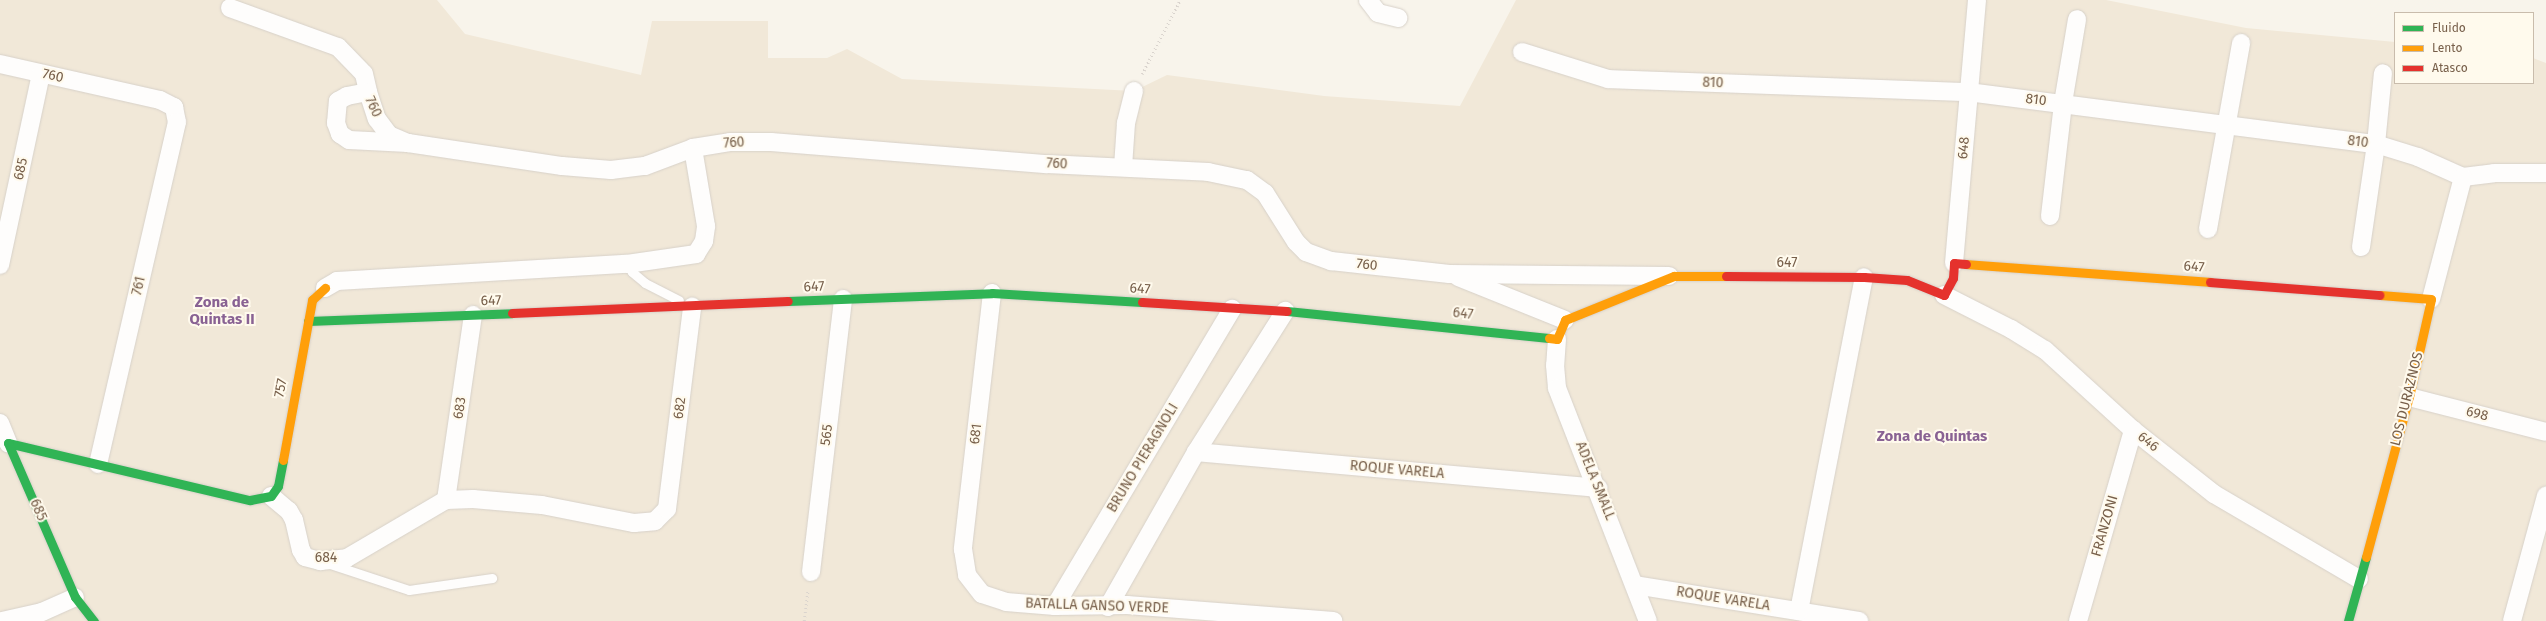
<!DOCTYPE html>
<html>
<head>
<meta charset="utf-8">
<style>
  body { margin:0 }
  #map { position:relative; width:2546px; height:621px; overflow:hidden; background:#f8f4eb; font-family:"Fira Sans",sans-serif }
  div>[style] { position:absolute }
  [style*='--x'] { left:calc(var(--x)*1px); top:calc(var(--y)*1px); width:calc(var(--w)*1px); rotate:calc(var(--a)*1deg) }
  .residential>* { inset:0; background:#f1e8d8 }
  .path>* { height:2.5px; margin-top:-1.25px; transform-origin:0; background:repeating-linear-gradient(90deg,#dad4ce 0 1px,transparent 0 4px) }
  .roads { filter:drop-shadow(0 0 1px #d7d1c9) drop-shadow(0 0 1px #d7d1c9) }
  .lane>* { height:9px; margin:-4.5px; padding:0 4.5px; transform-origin:4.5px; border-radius:4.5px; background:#fefdfc }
  .street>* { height:18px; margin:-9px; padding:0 9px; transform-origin:9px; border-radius:9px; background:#fefdfc }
  .fast>* { height:9px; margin:-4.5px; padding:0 4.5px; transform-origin:4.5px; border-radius:4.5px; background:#30b455 }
  .slow>* { height:9px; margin:-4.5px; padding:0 4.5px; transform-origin:4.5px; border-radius:4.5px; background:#ff9f0a }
  .jam>* { height:9px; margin:-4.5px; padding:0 4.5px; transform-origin:4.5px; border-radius:4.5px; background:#e5322d }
  span { translate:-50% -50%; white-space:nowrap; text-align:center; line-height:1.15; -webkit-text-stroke:4px #fffaed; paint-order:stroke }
  .street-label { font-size:14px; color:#775f4a }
  .neighbourhood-label { font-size:15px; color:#896293; font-weight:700 }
  .legend { position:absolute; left:2394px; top:12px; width:140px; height:72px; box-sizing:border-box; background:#fffaed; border:1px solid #c9bcac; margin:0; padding:5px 7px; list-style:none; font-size:12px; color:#775f4a }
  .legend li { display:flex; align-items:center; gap:8px; height:20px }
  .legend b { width:20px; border:1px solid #c9bcac }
</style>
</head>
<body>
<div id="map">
  <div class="residential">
    <i style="clip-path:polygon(0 0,437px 0,465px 34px,641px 75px,652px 21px,768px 21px,768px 58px,827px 58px,847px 49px,902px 79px,1134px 91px,1167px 75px,1324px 96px,1460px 106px,1516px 0,2106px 0,2246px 28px,2395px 42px,2395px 83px,2533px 83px,2533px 58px,2546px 63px,2546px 621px,0 621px)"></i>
  </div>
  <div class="path">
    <i style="--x:1142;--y:74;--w:83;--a:-62.8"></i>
    <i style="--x:804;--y:621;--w:31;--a:-83"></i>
  </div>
  <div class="roads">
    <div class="lane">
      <i style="--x:627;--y:264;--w:9;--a:58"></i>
      <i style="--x:632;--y:272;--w:17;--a:40"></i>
      <i style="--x:645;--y:283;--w:38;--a:27"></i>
      <i style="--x:330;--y:564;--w:83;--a:18.2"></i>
      <i style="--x:409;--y:590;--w:84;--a:-8.2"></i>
    </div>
    <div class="street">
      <i style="--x:1368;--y:0;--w:16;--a:52"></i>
      <i style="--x:1378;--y:13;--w:21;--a:14"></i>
      <i style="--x:230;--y:8;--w:115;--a:19.9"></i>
      <i style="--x:338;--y:47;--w:37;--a:46"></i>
      <i style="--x:364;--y:74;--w:18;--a:77"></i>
      <i style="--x:1522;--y:52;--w:90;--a:17.4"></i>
      <i style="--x:1608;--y:79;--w:360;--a:2.1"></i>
      <i style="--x:1968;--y:92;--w:411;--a:7.3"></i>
      <i style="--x:2376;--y:144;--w:44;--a:17.2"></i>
      <i style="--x:2418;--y:157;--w:49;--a:24"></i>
      <i style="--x:2463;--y:177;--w:31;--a:-7"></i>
      <i style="--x:2494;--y:173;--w:52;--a:0"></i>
      <i style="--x:0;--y:64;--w:164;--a:12.7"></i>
      <i style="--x:160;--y:100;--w:16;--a:27"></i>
      <i style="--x:174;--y:107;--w:15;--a:79"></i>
      <i style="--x:177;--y:122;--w:351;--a:103"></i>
      <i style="--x:408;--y:143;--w:59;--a:-177.1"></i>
      <i style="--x:349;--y:140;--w:11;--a:-146"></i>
      <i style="--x:340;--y:134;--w:12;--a:-110"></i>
      <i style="--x:336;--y:123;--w:22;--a:-85"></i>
      <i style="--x:338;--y:101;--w:10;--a:-29"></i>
      <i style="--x:347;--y:96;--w:21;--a:-11"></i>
      <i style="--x:368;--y:92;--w:28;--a:72"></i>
      <i style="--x:377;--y:119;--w:20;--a:53"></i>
      <i style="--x:389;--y:135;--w:21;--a:23"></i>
      <i style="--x:408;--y:143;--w:156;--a:8.5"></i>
      <i style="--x:562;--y:166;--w:49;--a:4.7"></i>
      <i style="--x:611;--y:170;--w:34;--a:-7"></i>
      <i style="--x:645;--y:166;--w:51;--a:-20.6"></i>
      <i style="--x:693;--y:148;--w:37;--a:-9"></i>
      <i style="--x:730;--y:142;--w:41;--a:0"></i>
      <i style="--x:771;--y:142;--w:277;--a:4.6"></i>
      <i style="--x:1047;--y:164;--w:161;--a:2.8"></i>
      <i style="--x:1208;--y:172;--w:40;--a:12"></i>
      <i style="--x:1247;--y:180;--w:22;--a:36"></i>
      <i style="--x:1265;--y:193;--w:58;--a:57.7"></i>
      <i style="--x:1296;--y:242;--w:14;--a:45"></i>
      <i style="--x:1306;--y:252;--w:27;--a:20"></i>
      <i style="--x:1331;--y:261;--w:119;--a:6.3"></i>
      <i style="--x:1449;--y:274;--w:220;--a:0.5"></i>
      <i style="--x:1123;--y:167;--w:44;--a:-86.1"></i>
      <i style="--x:1126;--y:123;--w:33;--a:-76"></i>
      <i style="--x:2050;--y:216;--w:114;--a:-83.4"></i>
      <i style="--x:2063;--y:103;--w:85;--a:-80.5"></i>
      <i style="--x:2208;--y:229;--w:189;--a:-79.9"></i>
      <i style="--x:2361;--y:247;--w:104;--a:-81.7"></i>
      <i style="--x:2376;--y:144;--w:71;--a:-84.4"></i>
      <i style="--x:1954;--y:263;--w:264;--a:-85"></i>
      <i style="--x:0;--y:265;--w:195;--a:-77.9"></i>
      <i style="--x:1458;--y:277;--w:115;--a:21.9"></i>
      <i style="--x:325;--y:288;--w:14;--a:-30"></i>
      <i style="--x:337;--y:281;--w:290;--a:-3.4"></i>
      <i style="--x:627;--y:264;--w:70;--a:-8.2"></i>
      <i style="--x:696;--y:254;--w:15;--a:-58"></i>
      <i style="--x:704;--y:241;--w:15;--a:-82"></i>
      <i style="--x:706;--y:226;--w:79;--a:-99.5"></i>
      <i style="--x:992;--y:293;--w:258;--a:96.5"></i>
      <i style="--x:963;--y:549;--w:26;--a:81"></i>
      <i style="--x:967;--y:575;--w:24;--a:52"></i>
      <i style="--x:982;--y:594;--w:25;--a:18"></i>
      <i style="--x:1006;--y:602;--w:49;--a:4.7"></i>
      <i style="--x:1055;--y:606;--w:72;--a:-0.8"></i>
      <i style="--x:1127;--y:605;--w:207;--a:4.4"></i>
      <i style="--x:1944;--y:295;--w:75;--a:26.9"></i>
      <i style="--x:2011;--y:329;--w:40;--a:32"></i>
      <i style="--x:2045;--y:350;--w:119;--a:42.3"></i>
      <i style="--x:2133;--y:430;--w:103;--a:38.3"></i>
      <i style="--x:2214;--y:494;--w:168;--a:30.4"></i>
      <i style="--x:2431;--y:299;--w:126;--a:-75.3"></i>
      <i style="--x:1557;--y:339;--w:26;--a:94"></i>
      <i style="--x:1555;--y:365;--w:23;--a:85"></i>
      <i style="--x:1557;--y:388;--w:250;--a:68.7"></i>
      <i style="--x:2409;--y:397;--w:141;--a:14.3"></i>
      <i style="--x:0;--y:423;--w:22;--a:68"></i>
      <i style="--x:1196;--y:452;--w:404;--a:5.1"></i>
      <i style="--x:271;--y:496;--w:23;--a:40"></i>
      <i style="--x:289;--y:511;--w:10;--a:61"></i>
      <i style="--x:294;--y:520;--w:31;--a:77"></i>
      <i style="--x:301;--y:550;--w:8;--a:60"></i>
      <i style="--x:305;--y:557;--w:16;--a:15"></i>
      <i style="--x:320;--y:561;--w:27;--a:-6"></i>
      <i style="--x:347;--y:558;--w:115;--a:-30.4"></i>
      <i style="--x:446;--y:500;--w:27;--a:-2"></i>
      <i style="--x:473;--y:499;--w:69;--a:5"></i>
      <i style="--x:542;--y:505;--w:94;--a:11.1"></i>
      <i style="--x:634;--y:523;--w:21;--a:-5"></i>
      <i style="--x:655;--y:521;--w:17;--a:-45"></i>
      <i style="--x:667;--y:509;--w:204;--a:-82.9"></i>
      <i style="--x:446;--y:500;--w:187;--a:-81.7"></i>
      <i style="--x:811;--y:572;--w:275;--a:-83.3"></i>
      <i style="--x:1635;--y:585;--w:227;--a:9.1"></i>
      <i style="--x:1055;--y:606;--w:346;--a:-59.2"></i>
      <i style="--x:1108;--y:607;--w:178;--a:-60.4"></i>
      <i style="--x:1196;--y:452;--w:167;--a:-57.7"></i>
      <i style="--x:1799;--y:611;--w:340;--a:-79"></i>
      <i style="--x:2;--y:621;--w:41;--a:-12.7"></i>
      <i style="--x:42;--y:612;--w:36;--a:-24"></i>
      <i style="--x:2078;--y:621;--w:199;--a:-73.9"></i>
      <i style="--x:2512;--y:621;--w:130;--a:-74.8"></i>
    </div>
    <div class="fast">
      <i style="--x:788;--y:301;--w:204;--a:-2.2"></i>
      <i style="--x:992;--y:293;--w:150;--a:3.4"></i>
      <i style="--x:1287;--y:311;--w:263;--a:5.9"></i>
      <i style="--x:308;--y:321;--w:204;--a:-2.2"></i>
      <i style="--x:8;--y:443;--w:249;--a:13.3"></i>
      <i style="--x:250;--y:500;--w:21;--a:-11"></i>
      <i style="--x:271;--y:496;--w:12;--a:-55"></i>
      <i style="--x:278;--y:486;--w:26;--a:-79"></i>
      <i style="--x:8;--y:443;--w:168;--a:66.5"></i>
      <i style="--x:75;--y:597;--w:31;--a:52"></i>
      <i style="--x:2348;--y:621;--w:66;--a:-74.3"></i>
    </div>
    <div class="slow">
      <i style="--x:1966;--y:264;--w:245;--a:4.2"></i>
      <i style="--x:1549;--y:338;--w:8;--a:7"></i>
      <i style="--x:1557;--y:339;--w:21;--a:-67"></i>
      <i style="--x:1565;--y:320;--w:118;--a:-22"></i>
      <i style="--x:1674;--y:276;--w:52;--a:0"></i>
      <i style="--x:283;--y:460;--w:163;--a:-79.7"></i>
      <i style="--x:312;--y:300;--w:18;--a:-43"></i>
      <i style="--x:2366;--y:557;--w:166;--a:-75"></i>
      <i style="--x:2409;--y:397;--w:100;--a:-77.3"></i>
      <i style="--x:2431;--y:299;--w:51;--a:-175.5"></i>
    </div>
    <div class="jam">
      <i style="--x:1726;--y:276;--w:138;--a:0.4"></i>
      <i style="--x:1864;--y:277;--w:43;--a:4"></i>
      <i style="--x:1907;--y:280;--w:40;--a:22"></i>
      <i style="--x:1944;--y:295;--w:19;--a:-62"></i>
      <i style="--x:1953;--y:278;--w:15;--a:-86"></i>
      <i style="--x:1954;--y:263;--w:12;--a:5"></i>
      <i style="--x:2210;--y:282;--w:170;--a:4.4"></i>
      <i style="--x:1142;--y:302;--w:145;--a:3.6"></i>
      <i style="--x:512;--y:313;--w:276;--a:-2.5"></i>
    </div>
  </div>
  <div class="street-label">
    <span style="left:53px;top:76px;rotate:13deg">760</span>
    <span style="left:1713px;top:83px;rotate:2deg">810</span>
    <span style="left:2036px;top:100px;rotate:7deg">810</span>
    <span style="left:373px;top:107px;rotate:65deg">760</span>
    <span style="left:2358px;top:142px;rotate:7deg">810</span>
    <span style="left:734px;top:143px;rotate:-4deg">760</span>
    <span style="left:1964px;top:148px;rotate:-85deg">648</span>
    <span style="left:1057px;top:164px;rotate:3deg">760</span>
    <span style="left:21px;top:169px;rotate:-78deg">685</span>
    <span style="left:1787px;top:263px">647</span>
    <span style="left:1367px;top:265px;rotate:6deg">760</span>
    <span style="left:2194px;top:267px;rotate:4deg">647</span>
    <span style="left:139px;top:286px;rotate:-77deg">761</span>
    <span style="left:814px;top:287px;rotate:-3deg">647</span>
    <span style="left:1140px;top:289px;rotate:4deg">647</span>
    <span style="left:491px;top:301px;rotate:-2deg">647</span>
    <span style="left:1463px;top:314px;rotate:6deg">647</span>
    <span style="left:281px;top:388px;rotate:-80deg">757</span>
    <span style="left:2407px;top:399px;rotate:-76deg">LOS DURAZNOS</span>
    <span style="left:460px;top:408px;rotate:-82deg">683</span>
    <span style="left:680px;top:408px;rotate:-83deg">682</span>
    <span style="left:2477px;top:414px;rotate:14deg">698</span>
    <span style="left:976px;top:434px;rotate:-83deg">681</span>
    <span style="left:827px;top:435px;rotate:-83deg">565</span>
    <span style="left:2148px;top:442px;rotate:38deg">646</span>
    <span style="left:1143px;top:458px;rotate:-59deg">BRUNO PIERAGNOLI</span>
    <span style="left:1397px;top:470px;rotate:5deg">ROQUE VARELA</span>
    <span style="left:1595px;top:481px;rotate:68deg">ADELA SMALL</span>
    <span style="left:38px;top:510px;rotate:67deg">685</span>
    <span style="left:2105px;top:526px;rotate:-74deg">FRANZONI</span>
    <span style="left:326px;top:558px">684</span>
    <span style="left:1723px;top:599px;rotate:9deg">ROQUE VARELA</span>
    <span style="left:1097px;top:606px;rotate:2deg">BATALLA GANSO VERDE</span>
  </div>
  <div class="neighbourhood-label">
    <span style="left:222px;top:311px">Zona de<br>Quintas II</span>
    <span style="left:1932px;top:437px">Zona de Quintas</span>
  </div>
  <ul class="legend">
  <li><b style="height:5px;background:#30b455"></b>Fluido</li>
  <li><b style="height:5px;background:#ff9f0a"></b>Lento</li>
  <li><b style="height:5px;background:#e5322d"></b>Atasco</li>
  </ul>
</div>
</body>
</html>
